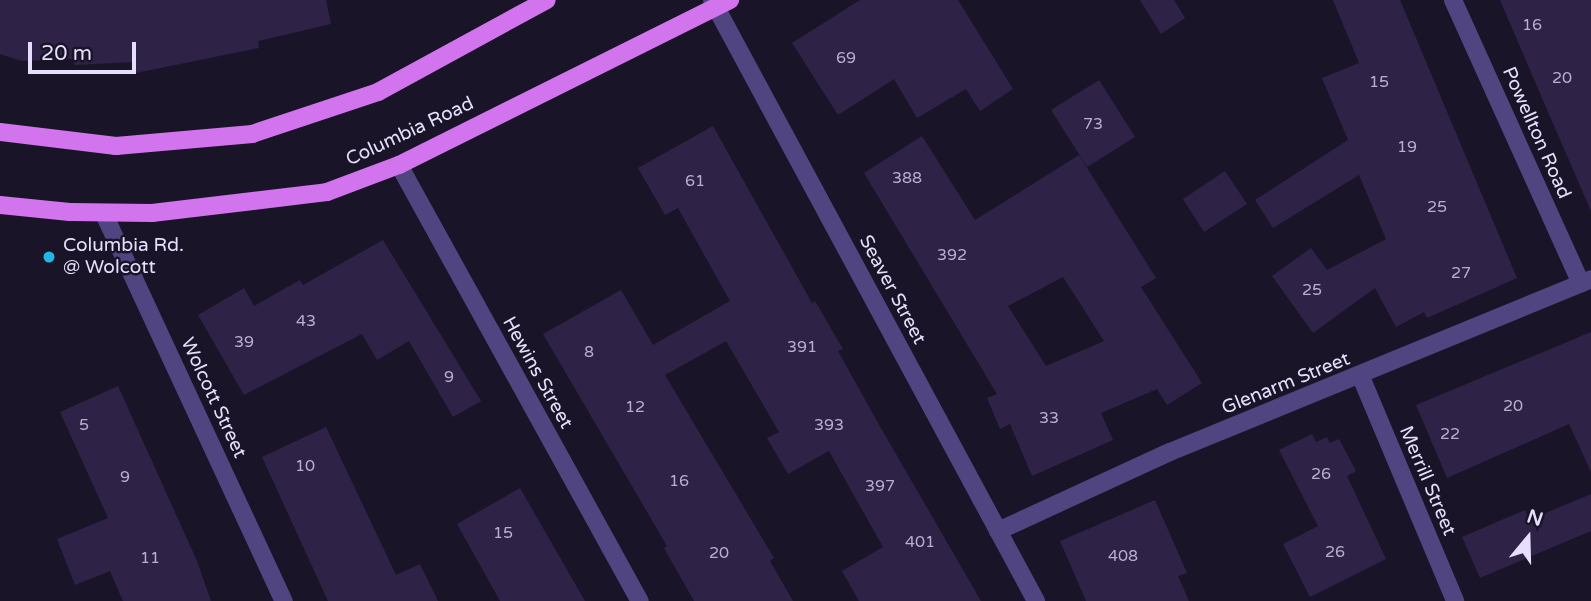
<!DOCTYPE html>
<html>
<head>
<meta charset="utf-8">
<style>
  body { margin:0 }
  #map { position:relative; width:1591px; height:601px; overflow:hidden; background:#1a1428; font-family:"Varela Round",sans-serif }
  div>[style] { position:absolute }
  [style*='--x'] { left:calc(var(--x)*1px); top:calc(var(--y)*1px); width:calc(var(--w)*1px); rotate:calc(var(--a)*1deg) }
  .building>* { inset:0; background:#2f2247 }
  .minor>* { height:18px; margin:-9px; padding:0 9px; transform-origin:9px; border-radius:9px; background:#504581 }
  .major>* { height:18px; margin:-9px; padding:0 9px; transform-origin:9px; border-radius:9px; background:#d274ed }
  .dots>* { width:19px; height:19px; translate:-50% -50%; box-sizing:border-box; border:4px solid #1a1428; border-radius:50% }
  span { translate:-50% -50%; white-space:nowrap; text-align:center; line-height:1.15; -webkit-text-stroke:5px #1a1428; paint-order:stroke }
  .number-label { font-size:16px; color:#b8b0ce }
  .number-label span { -webkit-text-stroke-width:0 }
  .street-label { font-size:19px; color:#e6dffb }
  .poi-label { font-size:19px; color:#e6dffb }
  .left { translate:0 -50%; text-align:left }
  .north { position:absolute; left:1493px; top:503px; width:70px; height:70px; -webkit-text-stroke:5px #1a1428; paint-order:stroke; rotate:19deg; font-size:19px; font-weight:700; line-height:28px; text-align:center; color:#e6dffb }
  .north::after { content:''; display:block; margin:auto; width:24px; height:32px; background:#e6dffb; clip-path:polygon(50% 0,100% 100%,50% 72%,0 100%) }
  .scale { position:absolute; left:28px; top:42px; width:108px; height:32px; box-sizing:border-box; border:4px solid #e6dffb; border-top:0; padding-left:9px; font-size:21px; line-height:24px; white-space:nowrap; color:#e6dffb; -webkit-text-stroke:5px #1a1428; paint-order:stroke }
</style>
</head>
<body>
<div id="map">
  <div class="building">
    <i style="clip-path:polygon(0 0,326px 0,331px 24px,258px 41px,259px 48px,136px 73px,134px 62px,74px 65px,74px 59px,22px 61px,0 54px)"></i>
    <i style="clip-path:polygon(860px 0,958px 0,1013px 89px,980px 111px,966px 89px,917px 118px,894px 79px,838px 115px,792px 43px)"></i>
    <i style="clip-path:polygon(1140px 0,1174px 0,1185px 18px,1161px 34px)"></i>
    <i style="clip-path:polygon(1333px 0,1400px 0,1517px 278px,1427px 318px,1424px 312px,1396px 327px,1375px 288px,1313px 333px,1272px 276px,1311px 248px,1327px 270px,1386px 239px,1359px 175px,1273px 228px,1255px 200px,1348px 140px,1322px 78px,1359px 63px)"></i>
    <i style="clip-path:polygon(1500px 0,1591px 0,1591px 211px,1548px 112px)"></i>
    <i style="clip-path:polygon(1099px 80px,1135px 137px,1087px 167px,1051px 110px)"></i>
    <i style="clip-path:polygon(713px 126px,812px 303px,815px 301px,843px 349px,838px 351px,878px 423px,981px 601px,859px 601px,842px 571px,883px 547px,829px 451px,788px 474px,767px 438px,779px 432px,726px 341px,665px 375px,774px 558px,770px 561px,793px 601px,694px 601px,664px 548px,667px 546px,543px 334px,621px 290px,653px 345px,730px 301px,678px 208px,665px 215px,638px 168px)"></i>
    <i style="clip-path:polygon(evenodd,922px 136px,975px 220px,1079px 155px,1156px 278px,1141px 287px,1202px 383px,1167px 405px,1157px 389px,1101px 413px,1113px 440px,1032px 476px,1010px 424px,1000px 429px,987px 398px,997px 394px,864px 173px,922px 136px,1063px 277px,1104px 341px,1046px 366px,1008px 306px,1063px 277px)"></i>
    <i style="clip-path:polygon(1225px 171px,1247px 204px,1204px 232px,1183px 199px)"></i>
    <i style="clip-path:polygon(383px 240px,481px 401px,453px 417px,409px 341px,377px 360px,362px 334px,244px 395px,198px 315px,244px 288px,254px 306px,300px 280px,303px 285px)"></i>
    <i style="clip-path:polygon(1591px 332px,1591px 472px,1569px 424px,1447px 478px,1416px 405px)"></i>
    <i style="clip-path:polygon(118px 386px,197px 561px,211px 601px,123px 601px,110px 571px,75px 585px,57px 539px,108px 518px,60px 412px)"></i>
    <i style="clip-path:polygon(326px 427px,396px 575px,420px 564px,438px 601px,328px 601px,262px 457px)"></i>
    <i style="clip-path:polygon(1312px 434px,1316px 442px,1327px 437px,1330px 443px,1339px 439px,1356px 471px,1347px 476px,1386px 559px,1310px 597px,1283px 544px,1318px 526px,1279px 450px)"></i>
    <i style="clip-path:polygon(520px 488px,585px 601px,500px 601px,457px 524px)"></i>
    <i style="clip-path:polygon(1591px 494px,1591px 531px,1480px 578px,1462px 537px,1525px 510px,1529px 520px)"></i>
    <i style="clip-path:polygon(1155px 500px,1187px 573px,1178px 576px,1189px 601px,1086px 601px,1060px 541px)"></i>
  </div>
  <div class="minor">
    <i style="--x:712;--y:0;--w:683;--a:61.67"></i>
    <i style="--x:1453;--y:0;--w:311;--a:65.7"></i>
    <i style="--x:399;--y:165;--w:498;--a:61.1"></i>
    <i style="--x:104;--y:214;--w:427;--a:65.1"></i>
    <i style="--x:1361;--y:377;--w:243;--a:67.2"></i>
    <i style="--x:998;--y:531;--w:189;--a:-24.7"></i>
    <i style="--x:1170;--y:452;--w:455;--a:-22.3"></i>
  </div>
  <div class="major">
    <i style="--x:0;--y:132;--w:117;--a:6.9"></i>
    <i style="--x:116;--y:146;--w:137;--a:-5"></i>
    <i style="--x:252;--y:134;--w:133;--a:-18.4"></i>
    <i style="--x:378;--y:92;--w:192;--a:-28.6"></i>
    <i style="--x:0;--y:205;--w:70;--a:5.7"></i>
    <i style="--x:70;--y:212;--w:82;--a:0.7"></i>
    <i style="--x:152;--y:213;--w:176;--a:-6.8"></i>
    <i style="--x:327;--y:192;--w:77;--a:-20.6"></i>
    <i style="--x:399;--y:165;--w:370;--a:-26.5"></i>
  </div>
  <div class="dots">
    <i style="left:49px;top:257px;background:#23b4e3"></i>
  </div>
  <div class="number-label">
    <span style="left:1532px;top:25px">16</span>
    <span style="left:846px;top:58px">69</span>
    <span style="left:1562px;top:78px">20</span>
    <span style="left:1379px;top:82px">15</span>
    <span style="left:1093px;top:124px">73</span>
    <span style="left:1407px;top:147px">19</span>
    <span style="left:907px;top:178px">388</span>
    <span style="left:695px;top:181px">61</span>
    <span style="left:1437px;top:207px">25</span>
    <span style="left:952px;top:255px">392</span>
    <span style="left:1461px;top:273px">27</span>
    <span style="left:1312px;top:290px">25</span>
    <span style="left:306px;top:321px">43</span>
    <span style="left:244px;top:342px">39</span>
    <span style="left:802px;top:347px">391</span>
    <span style="left:589px;top:352px">8</span>
    <span style="left:449px;top:377px">9</span>
    <span style="left:1513px;top:406px">20</span>
    <span style="left:635px;top:407px">12</span>
    <span style="left:1049px;top:418px">33</span>
    <span style="left:84px;top:425px">5</span>
    <span style="left:829px;top:425px">393</span>
    <span style="left:1450px;top:434px">22</span>
    <span style="left:305px;top:466px">10</span>
    <span style="left:1321px;top:474px">26</span>
    <span style="left:125px;top:477px">9</span>
    <span style="left:679px;top:481px">16</span>
    <span style="left:880px;top:486px">397</span>
    <span style="left:503px;top:533px">15</span>
    <span style="left:920px;top:542px">401</span>
    <span style="left:1335px;top:552px">26</span>
    <span style="left:719px;top:553px">20</span>
    <span style="left:1123px;top:556px">408</span>
    <span style="left:150px;top:558px">11</span>
  </div>
  <div class="street-label">
    <span style="left:410px;top:132px;rotate:-25deg">Columbia Road</span>
    <span style="left:1536px;top:133px;rotate:66deg">Powellton Road</span>
    <span style="left:892px;top:290px;rotate:62deg">Seaver Street</span>
    <span style="left:537px;top:373px;rotate:61deg">Hewins Street</span>
    <span style="left:1286px;top:384px;rotate:-22deg">Glenarm Street</span>
    <span style="left:213px;top:398px;rotate:65deg">Wolcott Street</span>
    <span style="left:1427px;top:481px;rotate:67deg">Merrill Street</span>
  </div>
  <div class="poi-label">
    <span class="left" style="left:63px;top:257px">Columbia Rd.<br>@ Wolcott</span>
  </div>
  <div class="north">N</div>
  <div class="scale">20 m</div>
</div>
</body>
</html>
